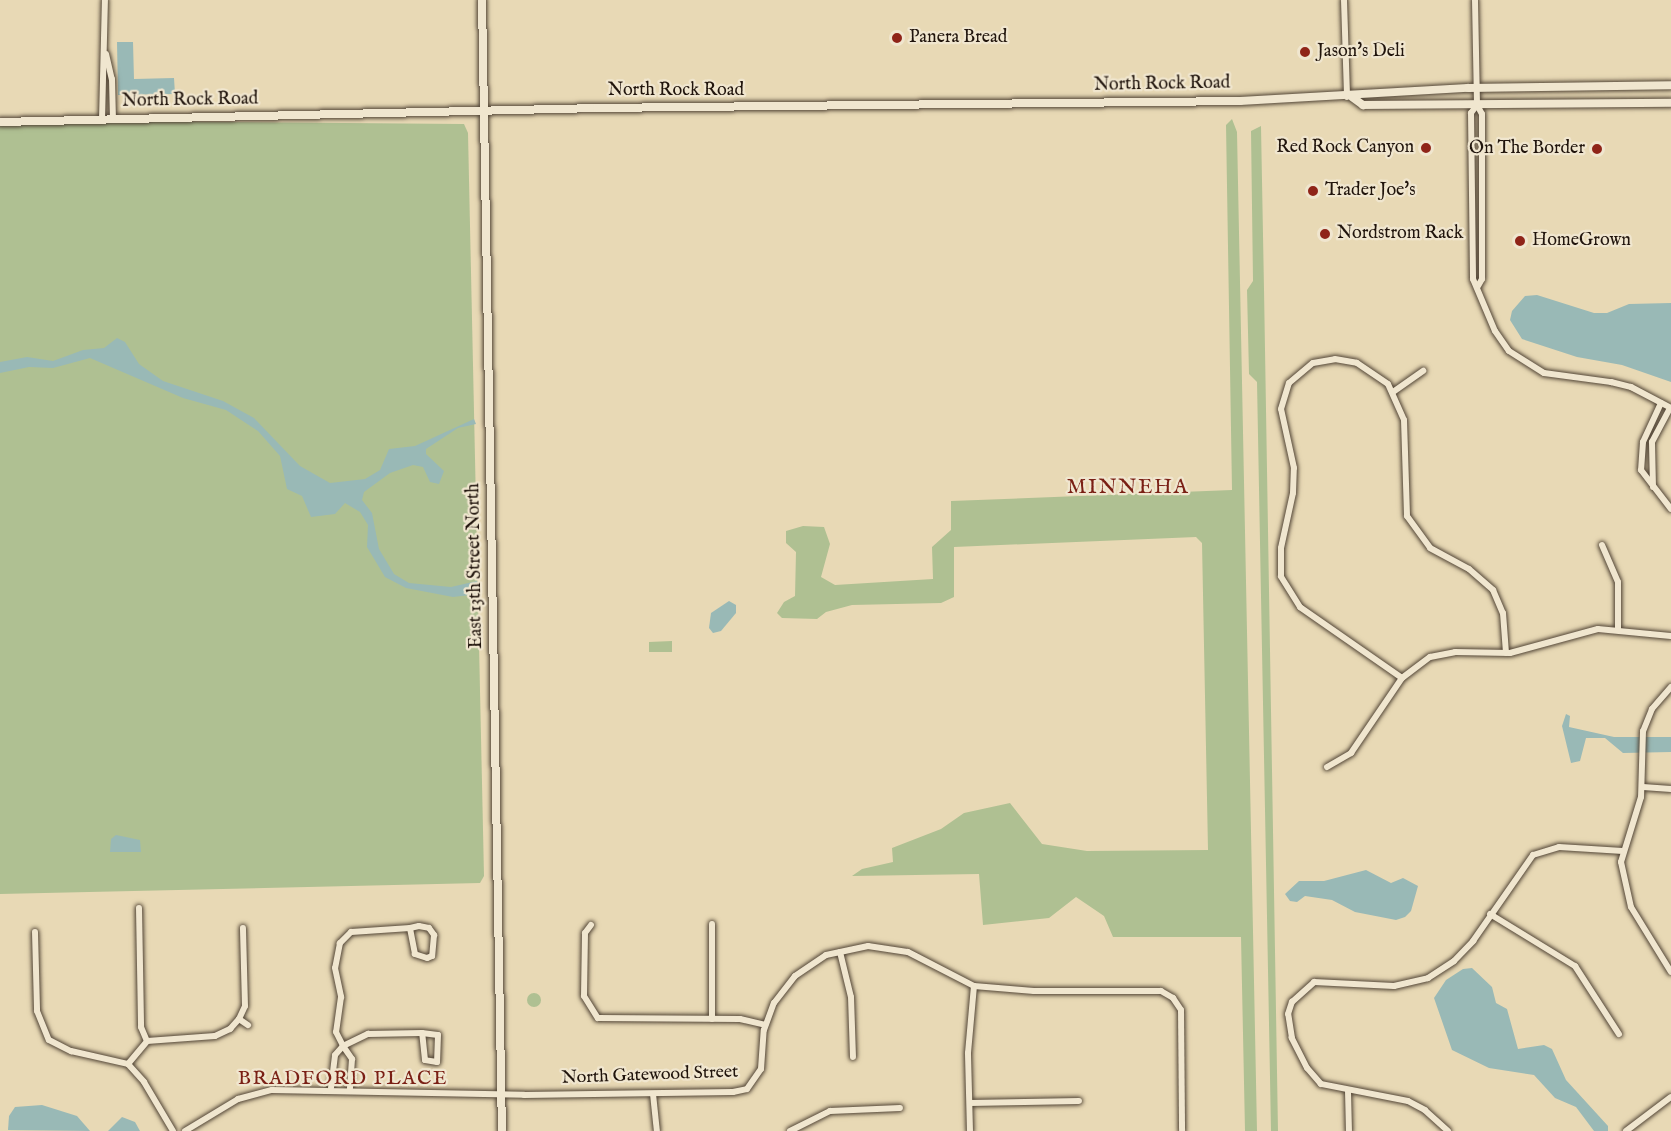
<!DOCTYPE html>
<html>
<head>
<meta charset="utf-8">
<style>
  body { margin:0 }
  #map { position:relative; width:1671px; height:1131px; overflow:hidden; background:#e8d9b5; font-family:"IM FELL English",serif }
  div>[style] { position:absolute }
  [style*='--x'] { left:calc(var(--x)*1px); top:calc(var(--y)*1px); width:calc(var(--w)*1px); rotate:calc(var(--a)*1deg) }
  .green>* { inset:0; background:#afc092 }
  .round { border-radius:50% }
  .water>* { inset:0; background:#99b9b6 }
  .roads { filter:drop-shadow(0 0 2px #524536) drop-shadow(0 0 2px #524536) }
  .minor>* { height:6px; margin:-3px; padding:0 3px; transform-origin:3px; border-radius:3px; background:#f0e6cf }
  .secondary>* { height:8px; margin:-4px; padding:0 4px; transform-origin:4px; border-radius:4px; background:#f0e6cf }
  .dots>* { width:16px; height:16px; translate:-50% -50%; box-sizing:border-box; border:3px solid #f0e6cf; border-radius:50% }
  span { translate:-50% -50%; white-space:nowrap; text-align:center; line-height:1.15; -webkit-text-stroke:4.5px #f0e6cf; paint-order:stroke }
  .poi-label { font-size:18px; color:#20140c }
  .left { translate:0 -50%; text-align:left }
  .right { translate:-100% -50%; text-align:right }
  .street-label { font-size:18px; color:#20140c }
  .neighbourhood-label { font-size:20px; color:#7a1f14; letter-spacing:1.5px }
  .quarter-label { font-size:21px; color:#7a1f14; letter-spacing:1.5px }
</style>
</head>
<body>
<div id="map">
  <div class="green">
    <i style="clip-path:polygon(1232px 119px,1237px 132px,1257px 1131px,1245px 1131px,1241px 937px,1113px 937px,1104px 916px,1076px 897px,1049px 918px,983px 925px,979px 874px,852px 876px,862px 869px,893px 862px,892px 848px,941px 829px,964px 813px,1010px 803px,1042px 844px,1087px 851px,1208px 850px,1202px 543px,1196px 537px,954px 547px,954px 597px,941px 603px,852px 605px,826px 612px,817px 619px,782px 618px,777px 613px,784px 602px,795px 596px,796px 552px,786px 543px,786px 531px,803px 526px,824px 527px,830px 544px,821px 577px,835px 585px,933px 579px,932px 547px,951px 530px,951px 501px,1232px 490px,1226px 125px)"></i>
    <i style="clip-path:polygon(0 120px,464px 124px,468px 133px,484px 876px,480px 883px,0 894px)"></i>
    <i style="clip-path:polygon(1261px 126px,1264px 289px,1278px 1131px,1271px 1131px,1257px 382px,1249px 374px,1247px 290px,1253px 281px,1251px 131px)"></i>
    <i style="clip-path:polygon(672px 641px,672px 652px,649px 652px,649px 642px)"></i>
    <i class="round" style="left:527px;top:993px;width:14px;height:14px"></i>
  </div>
  <div class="water">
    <i style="clip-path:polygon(117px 42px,133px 42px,134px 79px,174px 78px,175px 94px,118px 95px)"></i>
    <i style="clip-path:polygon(1537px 295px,1594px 313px,1607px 313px,1629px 304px,1671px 303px,1671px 382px,1622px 365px,1577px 357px,1522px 339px,1510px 320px,1512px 311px,1525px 296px)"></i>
    <i style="clip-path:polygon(117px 338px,125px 342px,139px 364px,163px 381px,223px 401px,254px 418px,300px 466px,330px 483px,365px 479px,380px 470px,389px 449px,415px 446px,474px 419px,476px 424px,458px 428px,426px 449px,426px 454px,444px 471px,439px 484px,430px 482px,423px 467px,413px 465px,390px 473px,364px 492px,362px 500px,372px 513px,379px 549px,394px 574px,409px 583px,451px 587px,477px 581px,479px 594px,453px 597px,406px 588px,385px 577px,367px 547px,368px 525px,360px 512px,345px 503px,335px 514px,311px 517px,302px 496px,287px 489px,280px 456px,258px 431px,226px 410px,183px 398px,90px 358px,53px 368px,29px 367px,0 373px,0 362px,27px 357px,53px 361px,83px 350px,104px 348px)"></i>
    <i style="clip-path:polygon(729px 601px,736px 605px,736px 613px,721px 631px,713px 633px,709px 628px,711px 613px)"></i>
    <i style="clip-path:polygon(1566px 714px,1570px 716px,1569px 727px,1614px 737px,1671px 737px,1671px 752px,1623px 753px,1605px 738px,1586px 738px,1580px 761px,1571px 763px,1562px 726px)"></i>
    <i style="clip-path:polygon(116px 835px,140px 840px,141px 852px,110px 852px,111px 839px)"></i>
    <i style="clip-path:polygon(1366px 870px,1391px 883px,1403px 878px,1418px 886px,1411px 911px,1405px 917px,1396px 920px,1355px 912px,1332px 900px,1305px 896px,1297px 902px,1290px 901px,1285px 894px,1299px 881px,1324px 881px)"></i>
    <i style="clip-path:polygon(1472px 968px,1492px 987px,1496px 1003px,1507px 1009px,1518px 1049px,1544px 1045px,1552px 1049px,1566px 1080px,1608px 1126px,1608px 1131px,1594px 1131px,1576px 1107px,1555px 1098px,1534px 1075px,1489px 1068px,1452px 1050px,1434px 998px,1446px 980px,1463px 969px)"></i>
    <i style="clip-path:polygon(42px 1105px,77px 1116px,90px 1131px,8px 1130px,9px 1116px,15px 1107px)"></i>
    <i style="clip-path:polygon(122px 1117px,135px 1122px,140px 1131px,108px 1131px)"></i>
  </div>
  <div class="roads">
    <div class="minor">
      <i style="--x:1344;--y:0;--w:97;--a:88.2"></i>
      <i style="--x:1475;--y:0;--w:105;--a:88.9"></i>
      <i style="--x:1477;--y:105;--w:10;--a:61"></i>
      <i style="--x:1482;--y:114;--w:165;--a:90"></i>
      <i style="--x:1482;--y:279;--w:8;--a:120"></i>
      <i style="--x:106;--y:54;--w:26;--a:77"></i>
      <i style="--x:112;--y:79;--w:40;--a:88.6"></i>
      <i style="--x:1477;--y:105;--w:10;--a:127"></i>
      <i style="--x:1471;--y:113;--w:166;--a:89.3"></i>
      <i style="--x:1473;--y:279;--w:56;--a:67.1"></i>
      <i style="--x:1495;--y:331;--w:24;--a:55"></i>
      <i style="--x:1509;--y:351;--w:41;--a:32.2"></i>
      <i style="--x:1544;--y:373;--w:68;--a:7.7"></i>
      <i style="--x:1611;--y:382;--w:21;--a:14"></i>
      <i style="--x:1631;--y:387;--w:45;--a:27.7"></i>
      <i style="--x:102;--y:120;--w:120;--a:-88.6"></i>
      <i style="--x:1393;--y:392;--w:37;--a:-35"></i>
      <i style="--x:1661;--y:403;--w:43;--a:114.8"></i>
      <i style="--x:1643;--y:442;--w:28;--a:94"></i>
      <i style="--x:1641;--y:470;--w:49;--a:52.4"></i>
      <i style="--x:1653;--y:487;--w:45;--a:-91.3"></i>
      <i style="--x:1652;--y:442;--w:38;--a:-62"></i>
      <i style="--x:1602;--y:545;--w:40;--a:66.6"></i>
      <i style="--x:1618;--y:582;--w:48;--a:90"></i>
      <i style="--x:1402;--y:678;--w:124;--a:-145.2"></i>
      <i style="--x:1300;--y:607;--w:36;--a:-122"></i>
      <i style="--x:1281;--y:576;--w:28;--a:-90"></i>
      <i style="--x:1281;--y:548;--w:56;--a:-77.7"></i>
      <i style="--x:1293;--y:493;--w:25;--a:-88"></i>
      <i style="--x:1294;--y:468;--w:60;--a:-102.4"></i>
      <i style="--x:1281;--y:409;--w:27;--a:-73"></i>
      <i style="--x:1289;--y:383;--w:31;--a:-40"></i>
      <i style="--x:1313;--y:363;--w:22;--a:-10"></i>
      <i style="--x:1335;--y:359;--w:22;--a:10"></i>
      <i style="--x:1357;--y:363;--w:37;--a:34"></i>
      <i style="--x:1388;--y:384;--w:39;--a:66"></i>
      <i style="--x:1404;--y:420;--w:96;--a:88.2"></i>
      <i style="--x:1407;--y:516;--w:39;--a:54"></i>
      <i style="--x:1430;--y:548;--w:44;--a:28.3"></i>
      <i style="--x:1469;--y:569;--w:32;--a:41"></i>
      <i style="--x:1493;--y:590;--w:25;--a:67"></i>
      <i style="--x:1503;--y:613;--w:40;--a:85.7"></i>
      <i style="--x:1671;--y:687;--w:29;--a:131"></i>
      <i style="--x:1652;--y:709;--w:24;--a:112"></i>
      <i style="--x:1643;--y:731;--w:66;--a:91.7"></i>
      <i style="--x:1641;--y:797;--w:68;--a:107.1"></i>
      <i style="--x:1621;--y:862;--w:46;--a:77.5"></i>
      <i style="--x:1631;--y:907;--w:76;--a:58.4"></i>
      <i style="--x:1327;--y:767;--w:28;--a:-30"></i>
      <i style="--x:1351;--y:753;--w:91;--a:-55.8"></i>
      <i style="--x:1402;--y:678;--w:35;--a:-37"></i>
      <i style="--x:1430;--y:657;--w:25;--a:-11"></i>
      <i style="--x:1455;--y:652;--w:55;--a:1"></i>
      <i style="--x:1510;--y:653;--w:91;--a:-15.3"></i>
      <i style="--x:1598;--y:629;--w:73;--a:5.5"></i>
      <i style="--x:1643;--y:787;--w:28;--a:4"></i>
      <i style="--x:139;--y:908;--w:119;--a:89"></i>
      <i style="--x:141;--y:1027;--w:15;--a:67"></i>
      <i style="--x:1490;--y:914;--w:100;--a:31.5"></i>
      <i style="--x:1575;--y:966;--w:81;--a:57.1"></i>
      <i style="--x:712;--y:924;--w:95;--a:90"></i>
      <i style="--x:591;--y:925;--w:10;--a:127"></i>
      <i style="--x:585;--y:933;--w:63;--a:90.9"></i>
      <i style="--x:584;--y:996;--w:26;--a:58"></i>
      <i style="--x:598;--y:1018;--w:142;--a:0.4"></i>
      <i style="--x:740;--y:1019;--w:26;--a:13"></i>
      <i style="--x:419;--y:926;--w:10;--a:11"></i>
      <i style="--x:429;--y:928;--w:9;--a:54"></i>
      <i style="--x:434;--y:935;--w:21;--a:95"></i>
      <i style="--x:432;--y:956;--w:5;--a:158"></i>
      <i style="--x:427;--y:958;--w:13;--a:-162"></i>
      <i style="--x:415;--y:954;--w:26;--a:-101"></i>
      <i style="--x:410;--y:928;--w:9;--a:-13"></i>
      <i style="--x:410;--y:928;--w:59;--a:176.1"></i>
      <i style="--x:351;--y:932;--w:16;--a:135"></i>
      <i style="--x:340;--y:943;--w:25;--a:101"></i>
      <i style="--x:335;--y:968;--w:30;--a:78"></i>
      <i style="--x:341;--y:997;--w:35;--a:98"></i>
      <i style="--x:336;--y:1032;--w:16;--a:63"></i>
      <i style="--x:343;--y:1046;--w:28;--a:-26"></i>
      <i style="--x:368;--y:1034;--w:54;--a:-1.1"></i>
      <i style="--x:35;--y:932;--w:79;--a:88.5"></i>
      <i style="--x:37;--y:1011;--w:31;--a:68"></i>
      <i style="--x:49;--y:1040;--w:25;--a:27"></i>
      <i style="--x:71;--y:1051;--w:58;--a:12.8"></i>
      <i style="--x:128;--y:1064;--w:24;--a:48"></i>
      <i style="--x:144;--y:1082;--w:57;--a:59.4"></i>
      <i style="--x:840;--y:952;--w:46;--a:76.3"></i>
      <i style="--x:851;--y:997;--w:60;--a:88.1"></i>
      <i style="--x:239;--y:1019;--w:11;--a:34"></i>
      <i style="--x:422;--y:1033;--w:16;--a:7"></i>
      <i style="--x:438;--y:1035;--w:27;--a:92"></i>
      <i style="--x:437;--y:1062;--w:12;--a:-171"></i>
      <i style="--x:425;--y:1060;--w:27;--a:-96"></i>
      <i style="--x:128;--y:1064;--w:30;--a:-50"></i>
      <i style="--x:147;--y:1041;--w:68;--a:-4.2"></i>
      <i style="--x:215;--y:1036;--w:17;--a:-25"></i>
      <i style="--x:230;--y:1029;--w:13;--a:-48"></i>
      <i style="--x:239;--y:1019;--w:14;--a:-65"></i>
      <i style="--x:245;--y:1006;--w:78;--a:-91.5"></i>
      <i style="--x:331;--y:1088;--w:33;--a:-83"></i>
      <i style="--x:335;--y:1055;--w:12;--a:-48"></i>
      <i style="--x:343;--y:1046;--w:16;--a:55"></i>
      <i style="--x:352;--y:1059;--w:32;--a:94"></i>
      <i style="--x:1348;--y:1091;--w:40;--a:88.6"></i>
      <i style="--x:653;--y:1094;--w:37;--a:84"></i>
      <i style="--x:970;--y:1103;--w:109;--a:-1.1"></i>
      <i style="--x:185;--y:1131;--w:62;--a:-31.1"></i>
      <i style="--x:238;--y:1099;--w:35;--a:-15"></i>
      <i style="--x:272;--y:1090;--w:252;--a:1.1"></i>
      <i style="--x:524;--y:1095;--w:209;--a:-0.8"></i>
      <i style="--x:733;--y:1092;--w:14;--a:-12"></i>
      <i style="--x:747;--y:1089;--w:24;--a:-55"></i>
      <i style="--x:761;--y:1069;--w:39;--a:-86"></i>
      <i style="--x:764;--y:1030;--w:29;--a:-70"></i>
      <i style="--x:774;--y:1003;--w:34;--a:-52"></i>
      <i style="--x:795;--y:976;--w:37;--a:-34"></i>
      <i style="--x:826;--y:955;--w:43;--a:-12.1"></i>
      <i style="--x:868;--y:946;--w:40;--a:8.5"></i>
      <i style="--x:908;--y:952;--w:74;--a:27.3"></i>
      <i style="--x:974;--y:986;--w:60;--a:4.8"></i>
      <i style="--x:1034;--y:991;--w:127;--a:0"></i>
      <i style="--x:1161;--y:991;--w:14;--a:30"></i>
      <i style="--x:1173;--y:998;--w:14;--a:56"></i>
      <i style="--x:1181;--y:1010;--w:121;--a:89.5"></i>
      <i style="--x:790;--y:1131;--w:45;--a:-26.6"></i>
      <i style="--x:830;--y:1111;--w:70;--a:-2.5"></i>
      <i style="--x:970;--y:1131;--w:78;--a:-91.5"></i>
      <i style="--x:968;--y:1053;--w:67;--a:-84.9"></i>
      <i style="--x:1448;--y:1131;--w:31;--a:-138"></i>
      <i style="--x:1425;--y:1110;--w:19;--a:-152"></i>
      <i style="--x:1408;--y:1101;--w:89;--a:-168.9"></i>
      <i style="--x:1321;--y:1084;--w:21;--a:-131"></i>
      <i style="--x:1307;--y:1068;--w:34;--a:-117"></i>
      <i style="--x:1292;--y:1038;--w:24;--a:-99"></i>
      <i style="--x:1288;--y:1014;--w:13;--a:-72"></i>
      <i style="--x:1292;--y:1002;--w:30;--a:-42"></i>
      <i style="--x:1314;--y:982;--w:80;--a:2.9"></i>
      <i style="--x:1394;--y:986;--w:35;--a:-13"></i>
      <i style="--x:1428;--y:978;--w:31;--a:-33"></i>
      <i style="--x:1454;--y:961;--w:28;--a:-46"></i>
      <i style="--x:1473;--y:941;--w:105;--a:-55.1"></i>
      <i style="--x:1533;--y:855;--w:27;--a:-17"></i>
      <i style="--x:1559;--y:847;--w:64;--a:3.6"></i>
      <i style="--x:1626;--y:1131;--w:56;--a:-37.1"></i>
    </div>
    <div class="secondary">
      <i style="--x:482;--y:0;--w:1131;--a:88.99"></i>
      <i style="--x:1352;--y:97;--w:14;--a:36"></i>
      <i style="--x:1363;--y:105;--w:308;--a:-0.4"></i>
      <i style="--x:0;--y:122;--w:597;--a:-1.34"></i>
      <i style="--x:597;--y:108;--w:643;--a:-0.62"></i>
      <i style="--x:1240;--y:101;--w:228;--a:-3.3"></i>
      <i style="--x:1468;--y:88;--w:203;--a:-0.8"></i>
    </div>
  </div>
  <div class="dots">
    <i style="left:897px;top:38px;background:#8f2418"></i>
    <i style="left:1305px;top:52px;background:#8f2418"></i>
    <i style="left:1426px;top:148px;background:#8f2418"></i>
    <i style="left:1597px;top:149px;background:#8f2418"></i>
    <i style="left:1313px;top:191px;background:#8f2418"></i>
    <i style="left:1325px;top:234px;background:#8f2418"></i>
    <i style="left:1520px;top:241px;background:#8f2418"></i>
  </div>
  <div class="poi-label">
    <span class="left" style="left:909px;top:38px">Panera Bread</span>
    <span class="left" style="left:1317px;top:52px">Jason's Deli</span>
    <span class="right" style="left:1414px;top:148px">Red Rock Canyon</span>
    <span class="right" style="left:1585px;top:149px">On The Border</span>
    <span class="left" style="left:1325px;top:191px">Trader Joe's</span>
    <span class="left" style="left:1337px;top:234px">Nordstrom Rack</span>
    <span class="left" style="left:1532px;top:241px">HomeGrown</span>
  </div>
  <div class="street-label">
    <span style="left:1162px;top:85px;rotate:-1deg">North Rock Road</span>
    <span style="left:676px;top:91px">North Rock Road</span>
    <span style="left:190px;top:101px;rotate:-1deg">North Rock Road</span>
    <span style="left:476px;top:566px;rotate:-91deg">East 13th Street North</span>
    <span style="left:650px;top:1076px;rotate:-2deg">North Gatewood Street</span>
  </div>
  <div class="neighbourhood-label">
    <span style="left:343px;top:1078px">BRADFORD PLACE</span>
  </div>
  <div class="quarter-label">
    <span style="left:1128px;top:488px">MINNEHA</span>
  </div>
</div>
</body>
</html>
